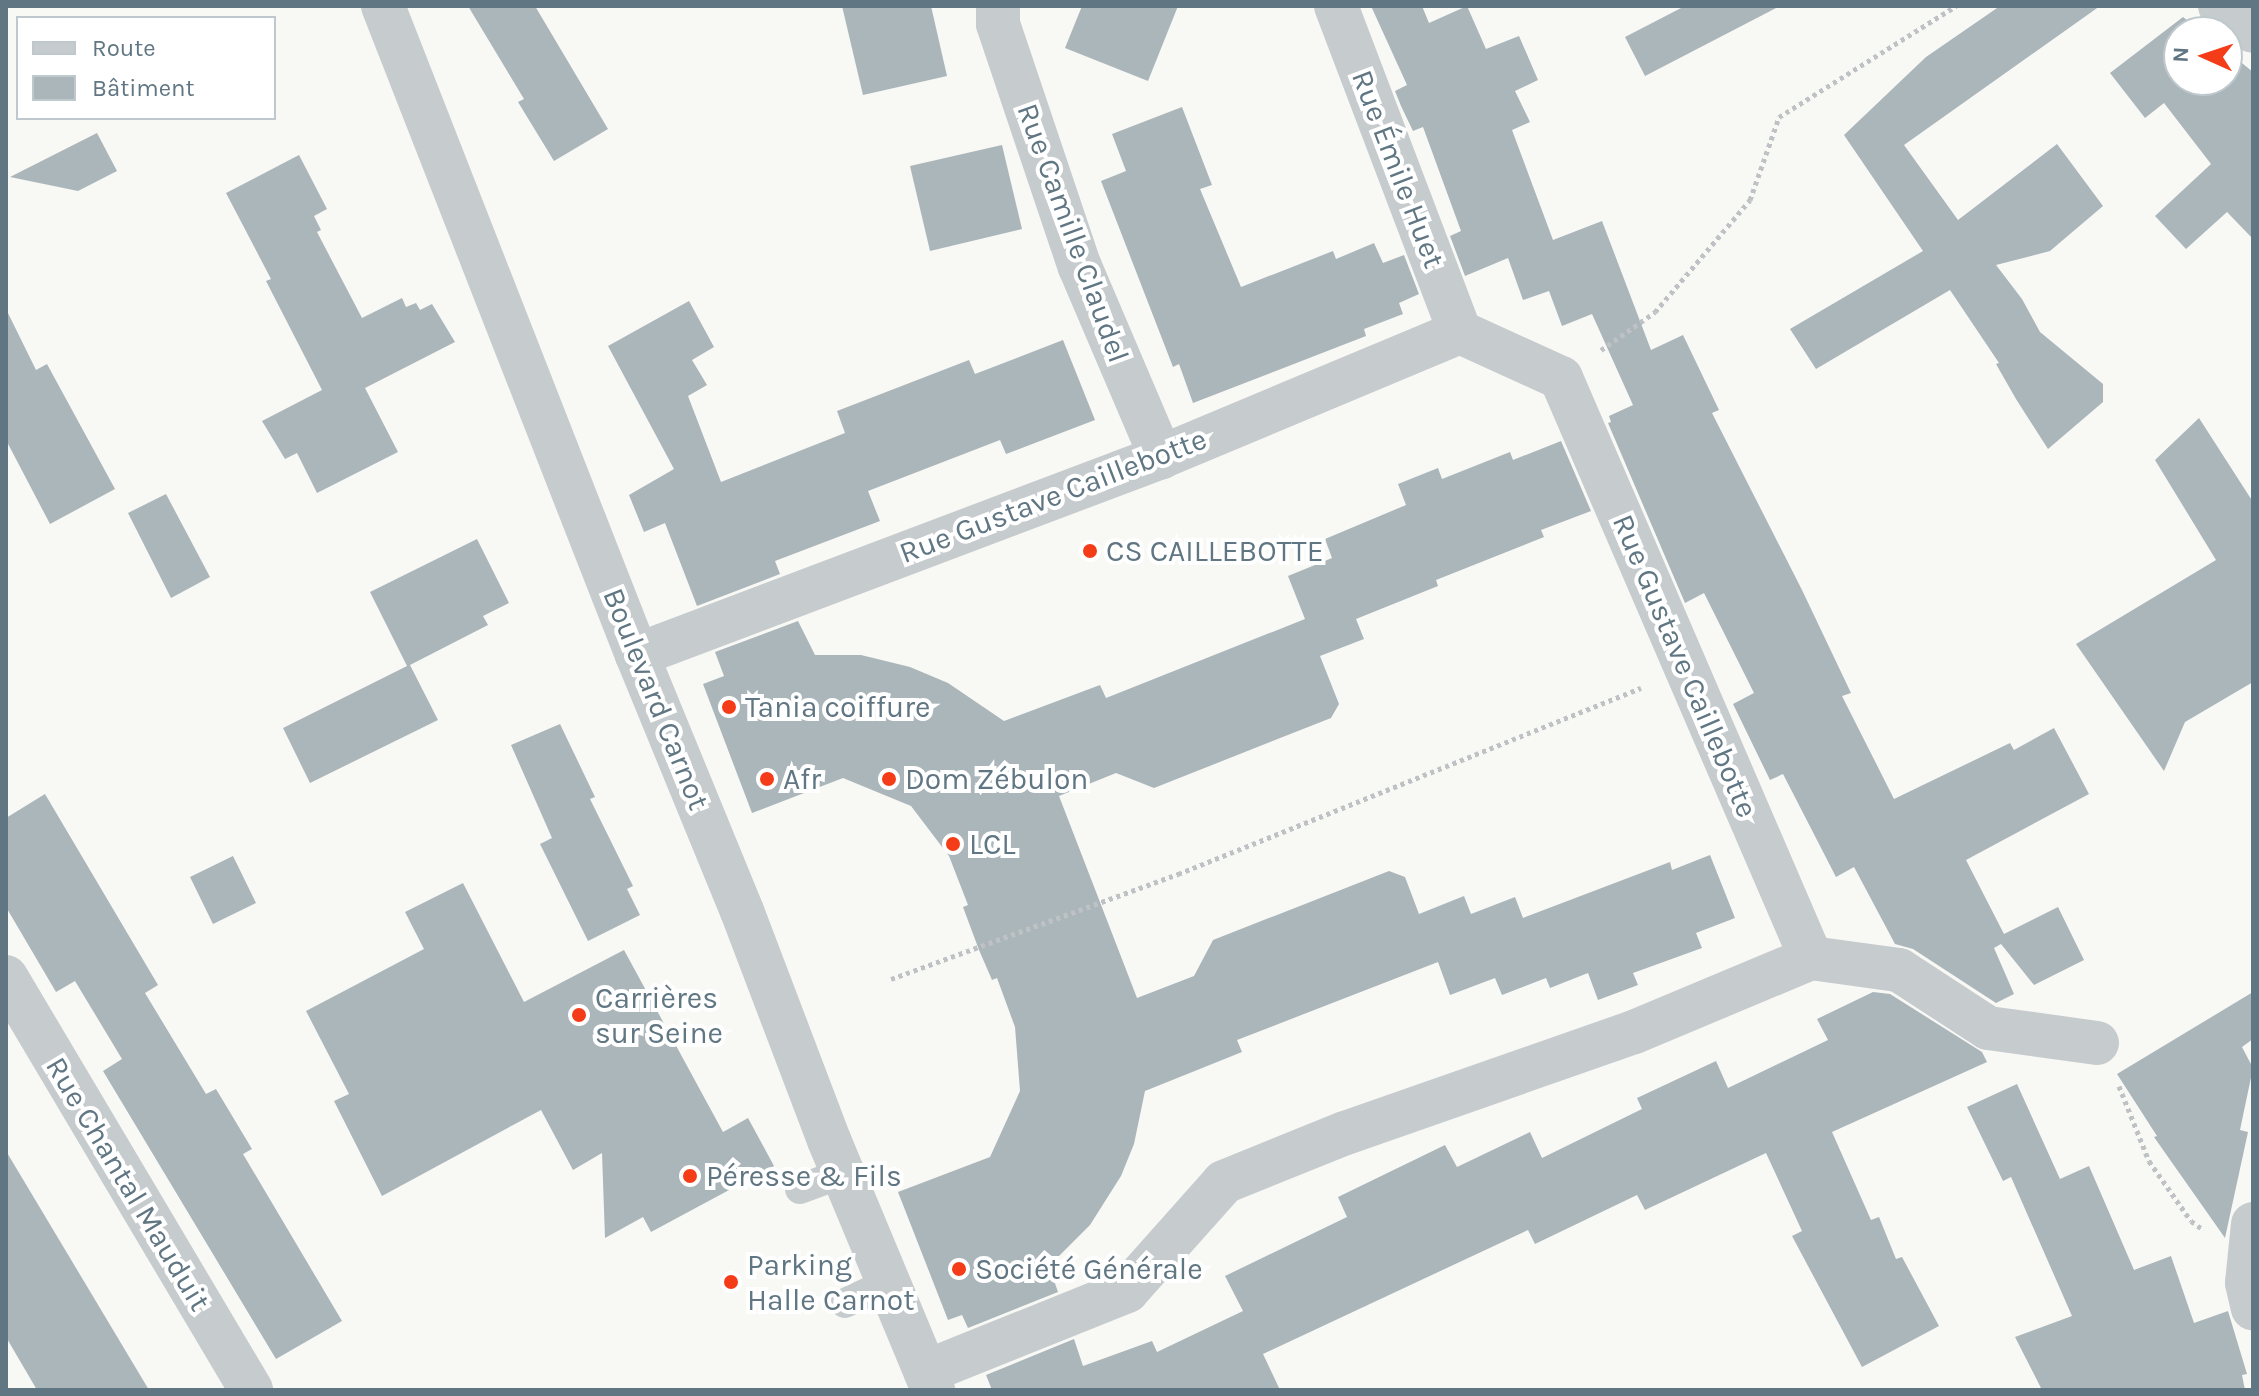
<!DOCTYPE html>
<html>
<head>
<meta charset="utf-8">
<style>
  body { margin:0 }
  #map { position:relative; width:2259px; height:1396px; overflow:hidden; background:#f8f8f5; font-family:Karla,sans-serif }
  div>[style] { position:absolute }
  [style*='--x'] { left:calc(var(--x)*1px); top:calc(var(--y)*1px); width:calc(var(--w)*1px); rotate:calc(var(--a)*1deg) }
  .building>* { inset:0; background:#abb6bb }
  .path>* { height:5px; margin-top:-2.5px; transform-origin:0; background:repeating-linear-gradient(90deg,#bfc2c4 0 4px,transparent 0 8px) }
  .lane>* { height:30px; margin:-15px; padding:0 15px; transform-origin:15px; border-radius:15px; background:#c6cbce }
  .street>* { height:44px; margin:-22px; padding:0 22px; transform-origin:22px; border-radius:22px; background:#c6cbce }
  .dots>* { width:22px; height:22px; translate:-50% -50%; box-sizing:border-box; border:4px solid #fff; border-radius:50% }
  span { translate:-50% -50%; white-space:nowrap; text-align:center; line-height:1.15; -webkit-text-stroke:8px #fff; paint-order:stroke }
  .street-label { font-size:30px; color:#607683 }
  .poi-label { font-size:30px; color:#607683 }
  .left { translate:0 -50%; text-align:left }
  .frame { position:absolute; inset:0; border:8px solid #607683; pointer-events:none }
  .legend { position:absolute; left:16px; top:16px; width:260px; height:104px; box-sizing:border-box; background:#fff; border:2px solid #bfc8cd; margin:0; padding:10px 14px; list-style:none; font-size:24px; color:#607683 }
  .legend li { display:flex; align-items:center; gap:16px; height:40px }
  .legend b { width:40px; border:2px solid #bfc8cd }
  .north { position:absolute; left:2163px; top:16px; width:80px; height:80px; box-sizing:border-box; background:#fff; border:2px solid #bfc8cd; border-radius:50%; rotate:273deg; font-size:22px; font-weight:700; line-height:32px; text-align:center; color:#607683 }
  .north::after { content:''; display:block; margin:auto; width:28px; height:36px; background:#f53c19; clip-path:polygon(50% 0,100% 100%,50% 72%,0 100%) }
</style>
</head>
<body>
<div id="map">
  <div class="building">
    <i style="clip-path:polygon(468px 6px,535px 6px,608px 129px,554px 161px,518px 102px,524px 99px)"></i>
    <i style="clip-path:polygon(842px 6px,931px 6px,947px 76px,863px 95px)"></i>
    <i style="clip-path:polygon(1082px 6px,1178px 6px,1148px 81px,1065px 48px)"></i>
    <i style="clip-path:polygon(1371px 6px,1422px 6px,1429px 23px,1467px 6px,1486px 49px,1519px 36px,1538px 80px,1515px 91px,1530px 122px,1512px 130px,1553px 240px,1602px 221px,1651px 350px,1683px 335px,1719px 410px,1712px 413px,1802px 590px,1851px 693px,1842px 696px,1894px 799px,2010px 743px,2014px 750px,2054px 728px,2089px 794px,1966px 860px,2004px 934px,2058px 907px,2084px 960px,2034px 985px,2001px 944px,1994px 948px,2014px 994px,1996px 1003px,1913px 949px,1895px 944px,1854px 867px,1836px 877px,1783px 774px,1770px 780px,1733px 704px,1754px 693px,1704px 593px,1685px 603px,1608px 423px,1611px 422px,1609px 416px,1633px 405px,1592px 314px,1562px 326px,1549px 291px,1523px 300px,1508px 258px,1465px 276px,1450px 236px,1461px 231px,1423px 127px,1413px 131px,1401px 106px,1395px 91px,1407px 85px)"></i>
    <i style="clip-path:polygon(1685px 6px,1780px 6px,1645px 76px,1625px 37px)"></i>
    <i style="clip-path:polygon(2000px 6px,2100px 6px,1904px 145px,1958px 220px,2057px 144px,2103px 206px,2050px 251px,1996px 265px,2022px 299px,2040px 332px,2103px 384px,2103px 402px,2048px 449px,2016px 399px,1996px 364px,1999px 363px,1950px 290px,1816px 369px,1790px 329px,1923px 251px,1844px 135px,1926px 57px)"></i>
    <i style="clip-path:polygon(2183px 17px,2202px 32px,2179px 32px,2179px 80px,2227px 80px,2227px 51px,2253px 72px,2253px 239px,2227px 212px,2186px 249px,2155px 216px,2211px 164px,2164px 103px,2145px 118px,2110px 73px)"></i>
    <i style="clip-path:polygon(1182px 107px,1212px 185px,1200px 189px,1241px 287px,1333px 251px,1336px 259px,1374px 243px,1383px 263px,1404px 255px,1419px 294px,1399px 303px,1403px 314px,1364px 329px,1366px 336px,1193px 403px,1179px 364px,1173px 367px,1101px 181px,1126px 171px,1112px 134px)"></i>
    <i style="clip-path:polygon(97px 133px,117px 171px,78px 191px,10px 177px)"></i>
    <i style="clip-path:polygon(1002px 145px,1022px 229px,930px 251px,910px 166px)"></i>
    <i style="clip-path:polygon(299px 155px,327px 209px,314px 216px,321px 230px,317px 232px,362px 318px,402px 298px,406px 307px,416px 303px,420px 310px,432px 304px,455px 342px,365px 388px,398px 452px,317px 493px,297px 453px,285px 459px,262px 421px,322px 390px,266px 281px,271px 279px,226px 193px)"></i>
    <i style="clip-path:polygon(689px 301px,714px 347px,692px 360px,707px 385px,688px 396px,721px 482px,845px 433px,837px 411px,969px 360px,975px 374px,1063px 340px,1095px 420px,1006px 454px,1000px 440px,868px 491px,880px 521px,775px 561px,780px 574px,697px 606px,665px 523px,644px 532px,629px 495px,674px 469px,608px 346px)"></i>
    <i style="clip-path:polygon(6px 309px,36px 370px,47px 364px,115px 489px,50px 524px,6px 440px)"></i>
    <i style="clip-path:polygon(2199px 418px,2253px 502px,2253px 682px,2185px 722px,2164px 771px,2076px 644px,2216px 560px,2155px 460px)"></i>
    <i style="clip-path:polygon(1561px 441px,1591px 511px,1541px 530px,1544px 537px,1436px 580px,1438px 586px,1356px 619px,1364px 639px,1320px 656px,1339px 704px,1331px 718px,1154px 788px,1116px 773px,1059px 796px,1137px 998px,1194px 976px,1213px 940px,1389px 871px,1405px 877px,1419px 914px,1464px 896px,1471px 914px,1515px 897px,1523px 918px,1670px 862px,1672px 870px,1710px 855px,1735px 918px,1696px 933px,1702px 948px,1633px 973px,1638px 985px,1598px 1000px,1588px 973px,1550px 988px,1546px 978px,1502px 995px,1495px 978px,1450px 995px,1438px 962px,1237px 1040px,1242px 1052px,1145px 1091px,1134px 1144px,1121px 1176px,1090px 1225px,1049px 1266px,1058px 1292px,968px 1328px,962px 1315px,948px 1320px,898px 1192px,990px 1157px,1020px 1091px,1015px 1027px,997px 978px,992px 980px,979px 950px,963px 907px,968px 905px,949px 856px,911px 806px,843px 778px,752px 813px,703px 684px,724px 676px,715px 652px,798px 621px,815px 655px,861px 655px,910px 667px,948px 683px,1004px 721px,1100px 685px,1106px 698px,1305px 619px,1288px 576px,1332px 558px,1325px 539px,1406px 505px,1398px 484px,1438px 468px,1442px 479px,1510px 452px,1513px 460px)"></i>
    <i style="clip-path:polygon(166px 494px,210px 577px,171px 598px,128px 513px)"></i>
    <i style="clip-path:polygon(477px 539px,509px 603px,483px 616px,488px 625px,410px 665px,438px 720px,310px 783px,283px 728px,407px 666px,370px 592px)"></i>
    <i style="clip-path:polygon(560px 724px,595px 797px,590px 799px,633px 886px,627px 889px,640px 915px,588px 941px,540px 844px,552px 838px,511px 745px)"></i>
    <i style="clip-path:polygon(45px 794px,158px 985px,145px 993px,206px 1094px,216px 1089px,252px 1149px,243px 1154px,342px 1321px,276px 1359px,103px 1071px,122px 1059px,75px 981px,56px 992px,6px 907px,6px 818px)"></i>
    <i style="clip-path:polygon(233px 856px,256px 903px,213px 924px,190px 877px)"></i>
    <i style="clip-path:polygon(463px 883px,524px 1002px,624px 950px,723px 1132px,748px 1118px,774px 1166px,651px 1232px,643px 1217px,605px 1238px,602px 1153px,573px 1170px,541px 1110px,382px 1196px,334px 1101px,349px 1094px,306px 1011px,424px 949px,405px 912px)"></i>
    <i style="clip-path:polygon(1873px 992px,1890px 994px,1982px 1052px,1987px 1062px,1832px 1132px,1871px 1220px,1879px 1217px,1896px 1259px,1902px 1257px,1939px 1326px,1862px 1367px,1792px 1236px,1802px 1231px,1766px 1153px,1645px 1210px,1637px 1195px,1535px 1244px,1528px 1230px,1263px 1354px,1280px 1390px,992px 1390px,986px 1375px,1074px 1339px,1083px 1366px,1152px 1341px,1157px 1352px,1243px 1311px,1225px 1276px,1347px 1217px,1338px 1197px,1445px 1145px,1457px 1167px,1530px 1132px,1542px 1158px,1642px 1109px,1637px 1098px,1716px 1061px,1728px 1088px,1828px 1040px,1817px 1019px)"></i>
    <i style="clip-path:polygon(2253px 992px,2253px 1039px,2242px 1047px,2253px 1068px,2240px 1130px,2248px 1132px,2225px 1238px,2154px 1137px,2157px 1136px,2117px 1074px)"></i>
    <i style="clip-path:polygon(2017px 1084px,2060px 1179px,2089px 1166px,2134px 1270px,2171px 1256px,2194px 1323px,2228px 1311px,2247px 1374px,2242px 1375px,2245px 1390px,2042px 1390px,2015px 1337px,2072px 1316px,2011px 1177px,2003px 1181px,1967px 1107px)"></i>
    <i style="clip-path:polygon(6px 1151px,149px 1390px,37px 1390px,6px 1337px)"></i>
  </div>
  <div class="path">
    <i style="--x:1601;--y:350;--w:66;--a:-35.1"></i>
    <i style="--x:1655;--y:312;--w:147;--a:-49.7"></i>
    <i style="--x:1750;--y:200;--w:88;--a:-70.7"></i>
    <i style="--x:1779;--y:117;--w:209;--a:-32.1"></i>
    <i style="--x:891;--y:979;--w:306;--a:-20.1"></i>
    <i style="--x:1178;--y:874;--w:499;--a:-21.9"></i>
    <i style="--x:2119;--y:1086;--w:81;--a:68.2"></i>
    <i style="--x:2149;--y:1161;--w:73;--a:55"></i>
    <i style="--x:2191;--y:1221;--w:16;--a:35"></i>
  </div>
  <div class="lane">
    <i style="--x:800;--y:1189;--w:46;--a:-20.4"></i>
    <i style="--x:845;--y:1303;--w:47;--a:-24.9"></i>
  </div>
  <div class="street">
    <i style="--x:383;--y:6;--w:697;--a:68.63"></i>
    <i style="--x:637;--y:655;--w:277;--a:67.7"></i>
    <i style="--x:742;--y:911;--w:245;--a:69.2"></i>
    <i style="--x:829;--y:1140;--w:271;--a:67.4"></i>
    <i style="--x:998;--y:6;--w:18;--a:90"></i>
    <i style="--x:998;--y:24;--w:256;--a:71.4"></i>
    <i style="--x:1080;--y:267;--w:207;--a:66.9"></i>
    <i style="--x:1336;--y:6;--w:349;--a:69.2"></i>
    <i style="--x:2220;--y:6;--w:41;--a:37.1"></i>
    <i style="--x:637;--y:655;--w:560;--a:-20.7"></i>
    <i style="--x:1161;--y:457;--w:324;--a:-22.7"></i>
    <i style="--x:1460;--y:332;--w:111;--a:24.5"></i>
    <i style="--x:1561;--y:378;--w:632;--a:66.68"></i>
    <i style="--x:1811;--y:958;--w:192;--a:157.3"></i>
    <i style="--x:1634;--y:1032;--w:306;--a:160.7"></i>
    <i style="--x:1345;--y:1133;--w:131;--a:158"></i>
    <i style="--x:1224;--y:1182;--w:146;--a:131.7"></i>
    <i style="--x:1127;--y:1291;--w:217;--a:158.1"></i>
    <i style="--x:1811;--y:958;--w:89;--a:7.8"></i>
    <i style="--x:1899;--y:970;--w:106;--a:33.1"></i>
    <i style="--x:1988;--y:1028;--w:110;--a:7.8"></i>
    <i style="--x:6;--y:977;--w:480;--a:59.3"></i>
    <i style="--x:2253;--y:1224;--w:59;--a:95.8"></i>
    <i style="--x:2247;--y:1283;--w:26;--a:77"></i>
  </div>
  <div class="dots">
    <i style="left:1090px;top:551px;background:#f53c19"></i>
    <i style="left:729px;top:707px;background:#f53c19"></i>
    <i style="left:767px;top:779px;background:#f53c19"></i>
    <i style="left:889px;top:779px;background:#f53c19"></i>
    <i style="left:953px;top:844px;background:#f53c19"></i>
    <i style="left:579px;top:1015px;background:#f53c19"></i>
    <i style="left:690px;top:1176px;background:#f53c19"></i>
    <i style="left:959px;top:1269px;background:#f53c19"></i>
    <i style="left:731px;top:1282px;background:#f53c19"></i>
  </div>
  <div class="street-label">
    <span style="left:1398px;top:169px;rotate:69deg">Rue Émile Huet</span>
    <span style="left:1073px;top:233px;rotate:70deg">Rue Camille Claudel</span>
    <span style="left:1053px;top:496px;rotate:-21deg">Rue Gustave Caillebotte</span>
    <span style="left:1685px;top:666px;rotate:67deg">Rue Gustave Caillebotte</span>
    <span style="left:656px;top:699px;rotate:68deg">Boulevard Carnot</span>
    <span style="left:128px;top:1184px;rotate:59deg">Rue Chantal Mauduit</span>
  </div>
  <div class="poi-label">
    <span class="left" style="left:1106px;top:551px">CS CAILLEBOTTE</span>
    <span class="left" style="left:745px;top:707px">Tania coiffure</span>
    <span class="left" style="left:783px;top:779px">Afr</span>
    <span class="left" style="left:905px;top:779px">Dom Zébulon</span>
    <span class="left" style="left:969px;top:844px">LCL</span>
    <span class="left" style="left:595px;top:1015px">Carrières<br>sur Seine</span>
    <span class="left" style="left:706px;top:1176px">Péresse &amp; Fils</span>
    <span class="left" style="left:747px;top:1282px">Parking<br>Halle Carnot</span>
    <span class="left" style="left:975px;top:1269px">Société Générale</span>
  </div>
  <div class="frame"></div>
  <ul class="legend">
  <li><b style="height:10px;background:#c6cbce"></b>Route</li>
  <li><b style="height:22px;background:#abb6bb"></b>Bâtiment</li>
  </ul>
  <div class="north">N</div>
</div>
</body>
</html>
